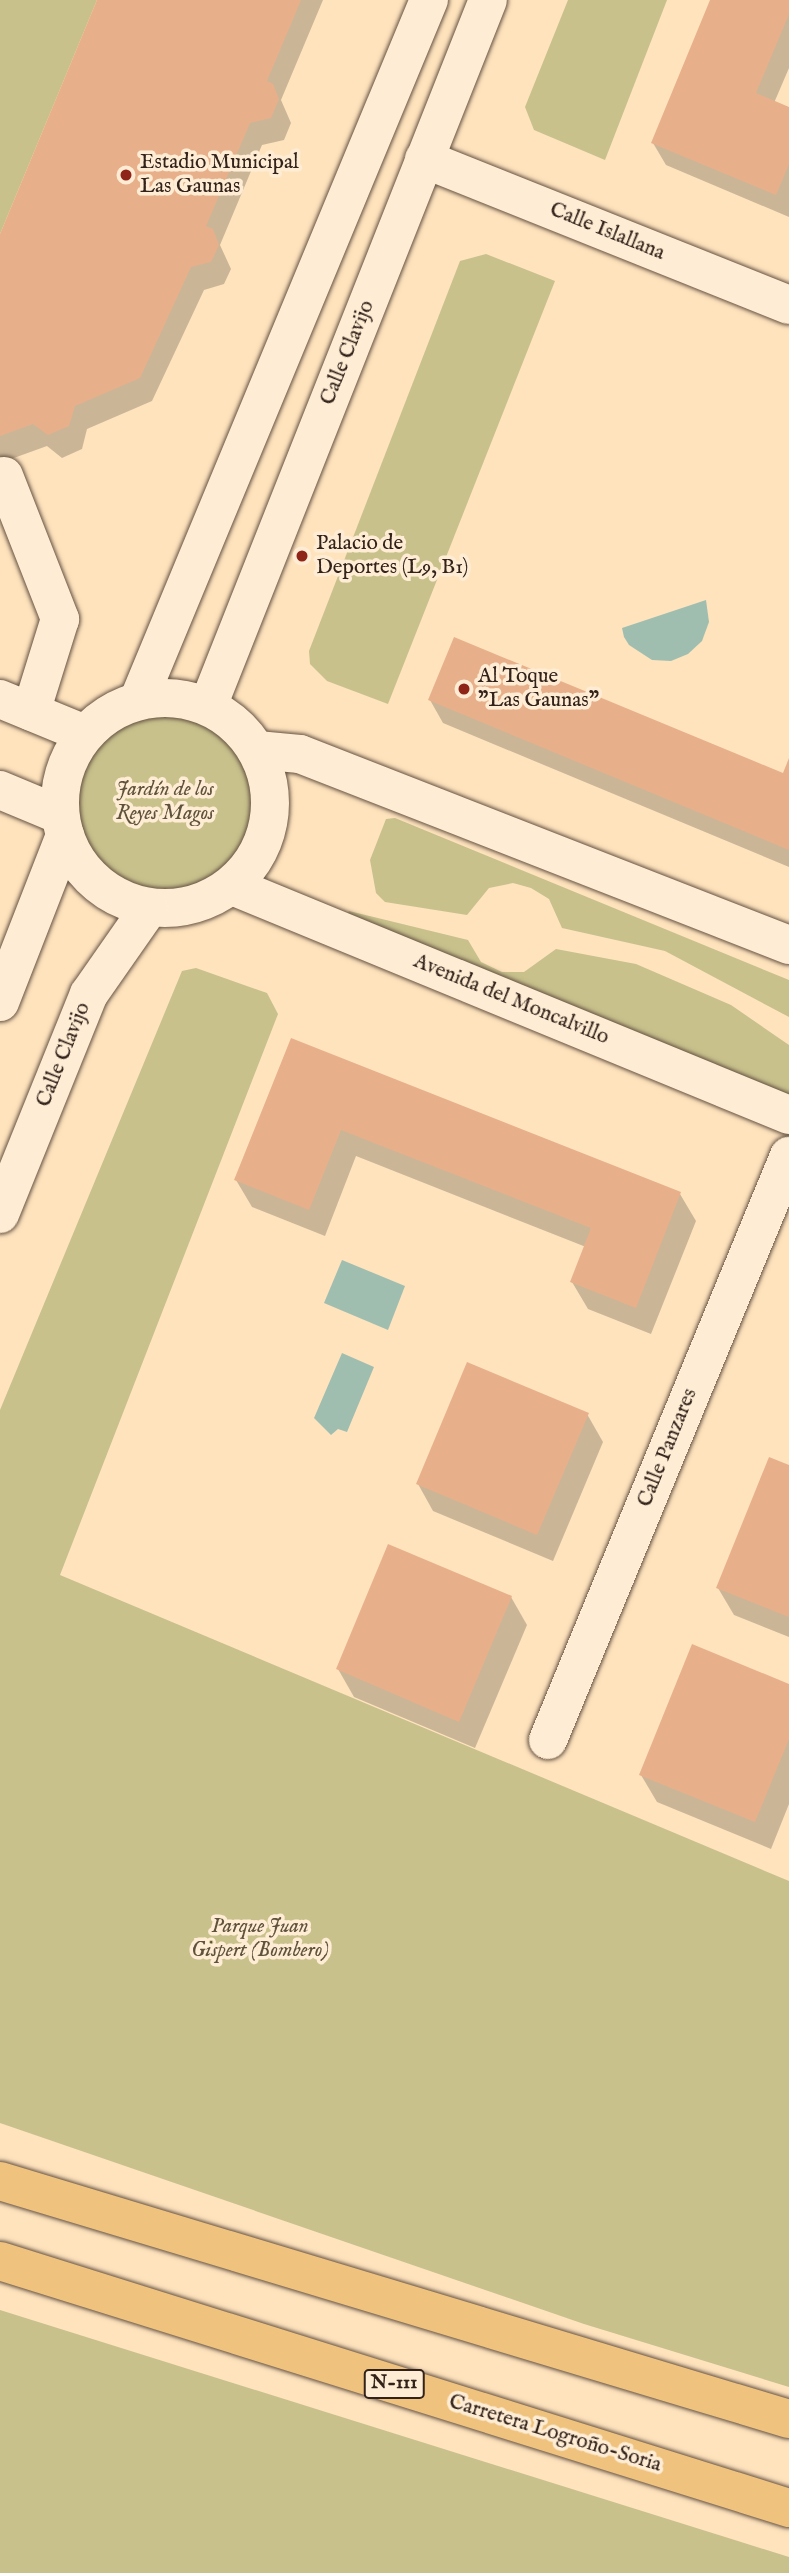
<!DOCTYPE html>
<html>
<head>
<meta charset="utf-8">
<style>
  body { margin:0 }
  #map { position:relative; width:789px; height:2573px; overflow:hidden; background:#fee3bd; font-family:"IM FELL English",serif }
  div>[style] { position:absolute }
  [style*='--x'] { left:calc(var(--x)*1px); top:calc(var(--y)*1px); width:calc(var(--w)*1px); rotate:calc(var(--a)*1deg) }
  .green>* { inset:0; background:#c8c18c }
  .round { border-radius:50% }
  .water>* { inset:0; background:#a0beb0 }
  .shadow>* { inset:0; background:#0003 }
  .building>* { inset:0; background:#e8b08a }
  .roads { filter:drop-shadow(0 0 2px #655243) drop-shadow(0 0 2px #655243) }
  .minor>* { height:38px; margin:-19px; padding:0 19px; transform-origin:19px; border-radius:19px; background:#feedd4 }
  .minor>.ring { margin:-19px; padding:0; box-sizing:content-box; background:none; border:38px solid #feedd4; border-radius:50% }
  .highway>* { height:38px; margin:-19px; padding:0 19px; transform-origin:19px; border-radius:19px; background:#efc27e }
  .dots>* { width:19px; height:19px; translate:-50% -50%; box-sizing:border-box; border:4px solid #feedd4; border-radius:50% }
  span { translate:-50% -50%; white-space:nowrap; text-align:center; line-height:1.15; -webkit-text-stroke:7px #feedd4; paint-order:stroke }
  .shield-label span { padding:2px 5px; background:#feedd4; border:2px solid; border-radius:5px; -webkit-text-stroke-width:0 }
  .shield-label { font-size:19px; color:#32221a; font-weight:700 }
  .poi-label { font-size:21px; color:#32221a }
  .left { translate:0 -50%; text-align:left }
  .street-label { font-size:21px; color:#32221a }
  .park-label { font-size:21px; color:#5f523c; font-style:italic }
</style>
</head>
<body>
<div id="map">
  <div class="green">
    <i style="clip-path:polygon(0 0,97px 0,0 234px)"></i>
    <i style="clip-path:polygon(568px 0,667px 0,605px 160px,534px 130px,525px 107px)"></i>
    <i style="clip-path:polygon(486px 254px,555px 281px,388px 704px,327px 681px,310px 664px,309px 651px,460px 261px)"></i>
    <i class="round" style="left:78px;top:715px;width:174px;height:174px"></i>
    <i style="clip-path:polygon(395px 818px,789px 980px,789px 1017px,665px 951px,562px 928px,549px 899px,531px 888px,513px 883px,489px 888px,467px 915px,385px 902px,376px 893px,370px 860px,386px 819px)"></i>
    <i style="clip-path:polygon(349px 911px,468px 940px,481px 962px,502px 972px,524px 972px,556px 949px,636px 964px,731px 1005px,789px 1045px,789px 1109px,343px 921px)"></i>
    <i style="clip-path:polygon(196px 968px,267px 993px,278px 1014px,60px 1575px,789px 1881px,789px 2387px,584px 2324px,0 2123px,0 1410px,182px 971px)"></i>
    <i style="clip-path:polygon(0 2310px,789px 2557px,789px 2573px,0 2573px)"></i>
  </div>
  <div class="water">
    <i style="clip-path:polygon(706px 600px,709px 622px,702px 641px,688px 654px,671px 661px,652px 660px,629px 645px,624px 637px,622px 628px)"></i>
    <i style="clip-path:polygon(342px 1260px,405px 1286px,388px 1330px,324px 1303px)"></i>
    <i style="clip-path:polygon(342px 1353px,374px 1367px,347px 1432px,338px 1429px,331px 1435px,314px 1418px)"></i>
  </div>
  <div class="shadow">
    <i style="clip-path:polygon(99px 0,323px 0,281px 100px,291px 123px,284px 140px,262px 145px,220px 245px,231px 269px,224px 284px,204px 290px,152px 401px,87px 429px,82px 449px,62px 458px,47px 446px,0 463px,0 239px)"></i>
    <i style="clip-path:polygon(712px 0,789px 0,789px 68px,774px 103px,789px 109px,789px 217px,666px 165px,653px 143px)"></i>
    <i style="clip-path:polygon(430px 700px,784px 775px,789px 762px,789px 867px,443px 723px)"></i>
    <i style="clip-path:polygon(292px 1040px,680px 1194px,696px 1221px,651px 1334px,588px 1309px,572px 1282px,586px 1247px,356px 1156px,325px 1236px,252px 1207px,236px 1180px)"></i>
    <i style="clip-path:polygon(587px 1414px,603px 1442px,553px 1561px,433px 1511px,418px 1484px)"></i>
    <i style="clip-path:polygon(789px 1466px,789px 1637px,734px 1615px,718px 1588px)"></i>
    <i style="clip-path:polygon(511px 1597px,527px 1625px,475px 1748px,354px 1697px,338px 1669px)"></i>
    <i style="clip-path:polygon(789px 1686px,789px 1804px,771px 1849px,657px 1802px,641px 1775px)"></i>
  </div>
  <div class="building">
    <i style="clip-path:polygon(97px 0,301px 0,267px 81px,273px 84px,279px 99px,271px 118px,250px 123px,206px 226px,213px 229px,219px 245px,211px 262px,191px 267px,140px 378px,75px 406px,69px 426px,48px 435px,33px 424px,0 436px,0 234px)"></i>
    <i style="clip-path:polygon(710px 0,789px 0,789px 14px,756px 93px,789px 107px,789px 164px,776px 195px,651px 143px)"></i>
    <i style="clip-path:polygon(454px 637px,783px 773px,789px 758px,789px 850px,428px 700px)"></i>
    <i style="clip-path:polygon(291px 1038px,681px 1192px,636px 1308px,570px 1282px,591px 1228px,341px 1130px,309px 1210px,234px 1180px)"></i>
    <i style="clip-path:polygon(467px 1362px,589px 1413px,537px 1535px,416px 1484px)"></i>
    <i style="clip-path:polygon(769px 1457px,789px 1465px,789px 1617px,716px 1588px)"></i>
    <i style="clip-path:polygon(388px 1544px,512px 1596px,459px 1722px,336px 1669px)"></i>
    <i style="clip-path:polygon(692px 1644px,789px 1684px,789px 1739px,755px 1822px,639px 1775px)"></i>
  </div>
  <div class="roads">
    <div class="minor">
      <i style="--x:424;--y:159;--w:393;--a:21.8"></i>
      <i style="--x:4;--y:476;--w:154;--a:68.6"></i>
      <i style="--x:60;--y:619;--w:97;--a:107.3"></i>
      <i class="ring" style="left:60px;top:698px;width:172px;height:172px"></i>
      <i style="--x:0;--y:699;--w:92;--a:22.4"></i>
      <i style="--x:138;--y:701;--w:759;--a:-67.46"></i>
      <i style="--x:208;--y:706;--w:759;--a:-68.37"></i>
      <i style="--x:257;--y:750;--w:43;--a:5.3"></i>
      <i style="--x:300;--y:754;--w:525;--a:21.34"></i>
      <i style="--x:0;--y:790;--w:65;--a:22.6"></i>
      <i style="--x:232;--y:886;--w:602;--a:22.35"></i>
      <i style="--x:0;--y:1002;--w:179;--a:-68.7"></i>
      <i style="--x:0;--y:1214;--w:237;--a:-68"></i>
      <i style="--x:89;--y:994;--w:105;--a:-55.1"></i>
      <i style="--x:548;--y:1740;--w:632;--a:-67.58"></i>
    </div>
    <div class="highway">
      <i style="--x:0;--y:2181;--w:824;--a:16.79"></i>
      <i style="--x:0;--y:2261;--w:827;--a:17.38"></i>
    </div>
  </div>
  <div class="dots">
    <i style="left:126px;top:175px;background:#8f2418"></i>
    <i style="left:302px;top:556px;background:#8f2418"></i>
    <i style="left:464px;top:689px;background:#8f2418"></i>
  </div>
  <div class="shield-label">
    <span style="left:394px;top:2384px">N-111</span>
  </div>
  <div class="poi-label">
    <span class="left" style="left:140px;top:175px">Estadio Municipal<br>Las Gaunas</span>
    <span class="left" style="left:316px;top:556px">Palacio de<br>Deportes (L9, B1)</span>
    <span class="left" style="left:478px;top:689px">Al Toque<br>"Las Gaunas"</span>
  </div>
  <div class="street-label">
    <span style="left:607px;top:232px;rotate:22deg">Calle Islallana</span>
    <span style="left:348px;top:353px;rotate:-68deg">Calle Clavijo</span>
    <span style="left:511px;top:1000px;rotate:22deg">Avenida del Moncalvillo</span>
    <span style="left:64px;top:1055px;rotate:-68deg">Calle Clavijo</span>
    <span style="left:668px;top:1448px;rotate:-68deg">Calle Panzares</span>
    <span style="left:555px;top:2434px;rotate:17deg">Carretera Logroño-Soria</span>
  </div>
  <div class="park-label">
    <span style="left:165px;top:802px">Jardín de los<br>Reyes Magos</span>
    <span style="left:260px;top:1939px">Parque Juan<br>Gispert (Bombero)</span>
  </div>
</div>
</body>
</html>
